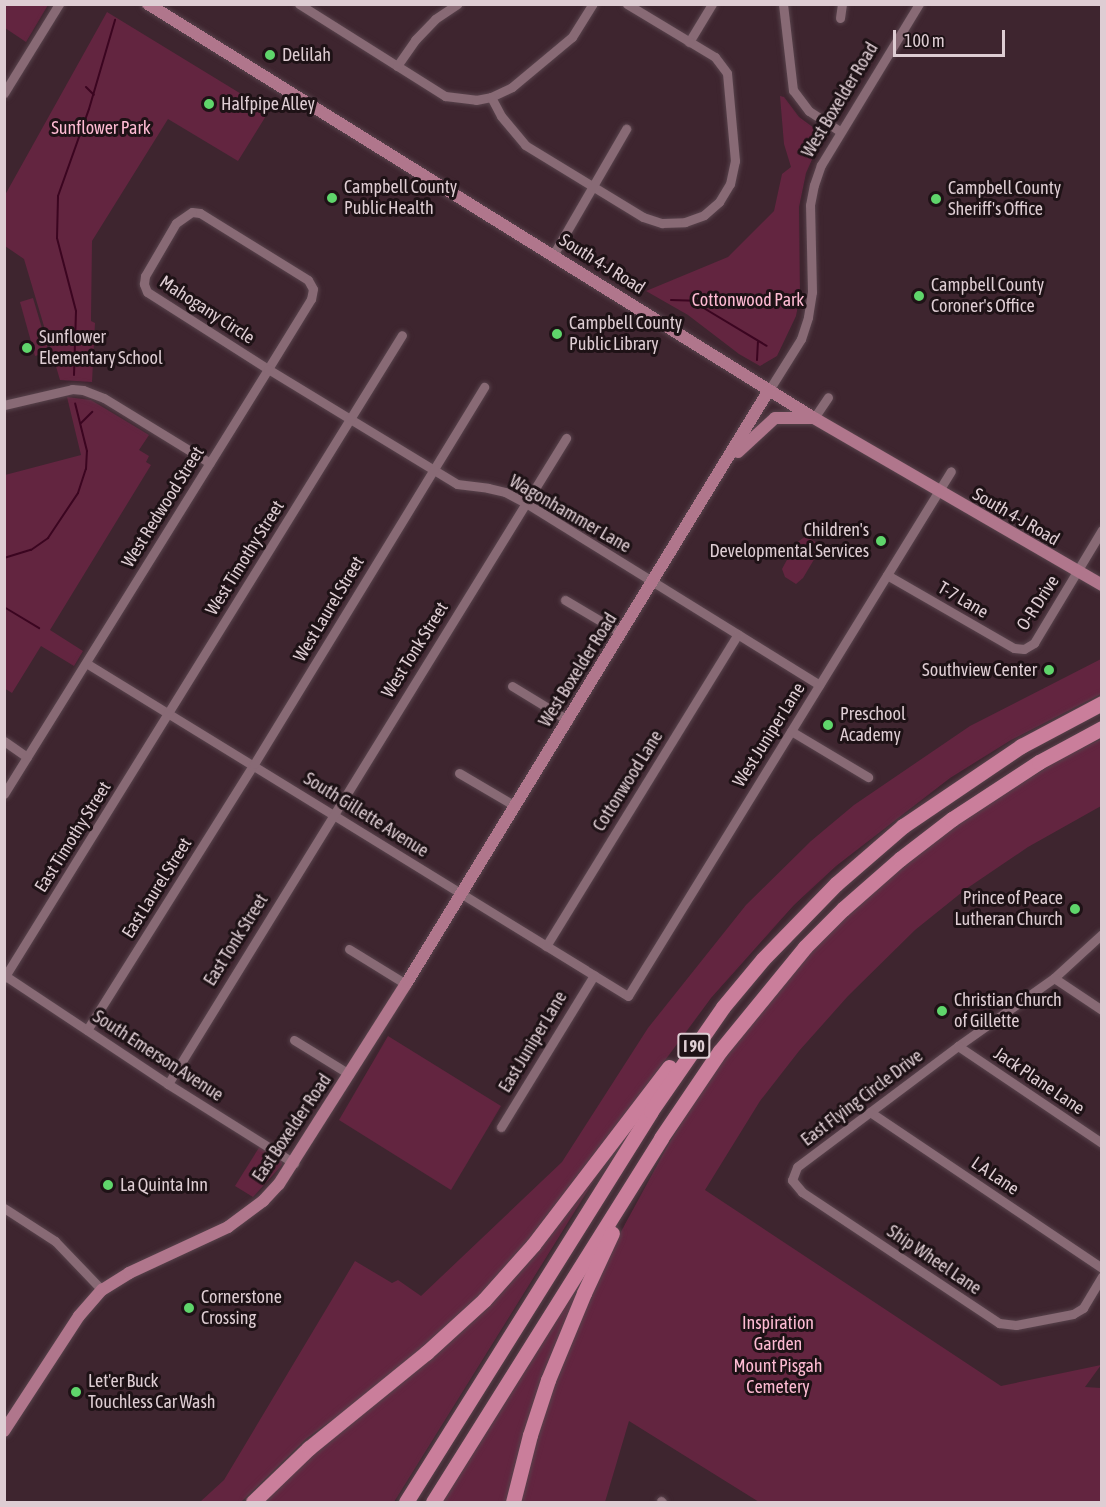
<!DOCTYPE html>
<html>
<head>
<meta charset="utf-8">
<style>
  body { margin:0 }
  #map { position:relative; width:1106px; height:1507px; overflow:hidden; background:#3e252f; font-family:"Asap Condensed",sans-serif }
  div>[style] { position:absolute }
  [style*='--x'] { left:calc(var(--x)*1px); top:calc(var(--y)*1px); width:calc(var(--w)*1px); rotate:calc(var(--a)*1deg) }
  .green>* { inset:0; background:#632540 }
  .stream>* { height:2px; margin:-1px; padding:0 1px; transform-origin:1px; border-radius:1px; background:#3b0520 }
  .roads { filter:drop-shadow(0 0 2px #58434c) drop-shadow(0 0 2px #58434c) }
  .minor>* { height:9px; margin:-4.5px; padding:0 4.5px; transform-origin:4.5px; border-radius:4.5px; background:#886a75 }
  .major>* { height:12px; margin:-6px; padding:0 6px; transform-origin:6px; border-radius:6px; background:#b0768c }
  .highway>* { height:15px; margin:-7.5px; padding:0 7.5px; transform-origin:7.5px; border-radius:7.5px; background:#ca7e9b }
  .dots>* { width:16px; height:16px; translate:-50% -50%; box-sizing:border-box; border:3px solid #1e1216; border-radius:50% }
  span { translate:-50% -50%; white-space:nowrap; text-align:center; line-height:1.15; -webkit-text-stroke:6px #1e1216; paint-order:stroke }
  .shield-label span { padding:2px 4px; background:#1e1216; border:2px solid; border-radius:4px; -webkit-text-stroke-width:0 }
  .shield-label { font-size:16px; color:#decdd3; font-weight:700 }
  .poi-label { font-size:18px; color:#decdd3 }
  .left { translate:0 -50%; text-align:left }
  .right { translate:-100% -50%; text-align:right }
  .street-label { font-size:18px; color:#decdd3 }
  .park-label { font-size:18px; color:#febbd3 }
  .frame { position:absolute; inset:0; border:6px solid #decdd3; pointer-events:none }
  .scale { position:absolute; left:893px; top:30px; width:112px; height:27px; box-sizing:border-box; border:3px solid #decdd3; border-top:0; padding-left:8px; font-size:18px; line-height:21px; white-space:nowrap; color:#decdd3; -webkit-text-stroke:4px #1e1216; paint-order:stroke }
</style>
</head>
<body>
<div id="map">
  <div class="green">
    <i style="clip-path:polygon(4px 5px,5px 4px,48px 5px,26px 42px,5px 28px)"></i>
    <i style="clip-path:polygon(107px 12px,269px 111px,238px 161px,168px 119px,92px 241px,91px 321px,95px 323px,92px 382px,60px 380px,24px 259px,5px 246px,5px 195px)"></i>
    <i style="clip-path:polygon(780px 96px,784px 97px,799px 117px,814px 128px,821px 139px,806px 173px,799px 207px,800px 296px,796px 316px,777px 356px,760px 366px,739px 354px,688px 315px,646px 291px,728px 257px,774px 211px,782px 174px,791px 167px,784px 144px)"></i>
    <i style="clip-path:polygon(33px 298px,49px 352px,35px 356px,20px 302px)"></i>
    <i style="clip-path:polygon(67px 397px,91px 400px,149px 435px,139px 450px,149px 456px,146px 462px,151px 465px,50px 630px,83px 651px,74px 666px,41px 646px,12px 693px,4px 688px,5px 475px,81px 455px)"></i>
    <i style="clip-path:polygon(806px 536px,822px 546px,803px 578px,796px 584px,785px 577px,782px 569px,796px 543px)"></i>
    <i style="clip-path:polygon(1101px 659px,1101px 694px,1011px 740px,950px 778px,836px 866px,794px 905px,711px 998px,610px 1135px,518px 1255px,449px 1326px,349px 1408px,307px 1438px,241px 1502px,200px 1502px,224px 1480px,355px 1261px,392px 1283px,398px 1280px,421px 1296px,562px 1162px,648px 1028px,746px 905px,811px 841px,854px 805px,970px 726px)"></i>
    <i style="clip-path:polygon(1101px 739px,1101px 806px,1028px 847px,966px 889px,915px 930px,848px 996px,799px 1051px,760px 1101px,705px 1190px,1001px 1386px,1101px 1365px,1085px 1387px,1101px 1388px,1101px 1502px,759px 1502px,629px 1421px,605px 1502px,520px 1502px,537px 1430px,562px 1359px,598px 1274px,668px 1145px,706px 1083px,746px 1026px,817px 942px,871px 891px,925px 848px,975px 812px,1064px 757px)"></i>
    <i style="clip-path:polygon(388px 1036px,501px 1106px,451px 1190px,339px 1120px)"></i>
    <i style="clip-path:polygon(260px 1146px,282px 1160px,282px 1165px,253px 1197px,235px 1186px)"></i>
    <i style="clip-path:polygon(603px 1161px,598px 1174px,394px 1502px,260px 1502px,313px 1452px,430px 1358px)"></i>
    <i style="clip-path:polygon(573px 1290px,576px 1297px,509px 1502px,441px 1502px)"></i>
  </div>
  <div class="stream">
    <i style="--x:86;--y:87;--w:11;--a:45"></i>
    <i style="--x:671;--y:300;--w:24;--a:2"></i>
    <i style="--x:695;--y:301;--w:8;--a:-14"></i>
    <i style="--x:692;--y:301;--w:87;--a:31"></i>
    <i style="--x:757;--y:360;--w:18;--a:-87"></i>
    <i style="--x:74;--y:375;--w:64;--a:-88.2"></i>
    <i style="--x:76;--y:311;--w:75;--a:-104.6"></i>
    <i style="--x:57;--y:238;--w:42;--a:-88.6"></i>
    <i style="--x:58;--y:196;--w:92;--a:-70.4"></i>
    <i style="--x:89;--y:109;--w:93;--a:-73.7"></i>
    <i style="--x:81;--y:423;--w:16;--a:-45"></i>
    <i style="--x:4;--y:558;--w:28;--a:-17"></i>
    <i style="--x:31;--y:550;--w:21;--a:-35"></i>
    <i style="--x:48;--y:538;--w:54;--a:-56.3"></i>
    <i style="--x:78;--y:493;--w:25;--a:-72"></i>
    <i style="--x:86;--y:469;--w:18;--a:-87"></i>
    <i style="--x:87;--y:451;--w:49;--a:-104"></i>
    <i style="--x:4;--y:607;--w:41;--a:31"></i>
  </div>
  <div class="roads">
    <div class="minor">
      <i style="--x:299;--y:4;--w:173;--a:32.2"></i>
      <i style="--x:445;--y:96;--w:31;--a:7"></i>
      <i style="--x:476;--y:100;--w:15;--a:-11"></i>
      <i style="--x:491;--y:97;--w:23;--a:-25"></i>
      <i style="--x:512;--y:87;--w:78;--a:-39.8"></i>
      <i style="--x:572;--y:37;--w:39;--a:-58"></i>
      <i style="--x:783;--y:4;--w:87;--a:83.4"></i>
      <i style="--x:793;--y:90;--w:26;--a:53"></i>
      <i style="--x:809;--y:111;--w:37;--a:33"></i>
      <i style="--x:840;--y:18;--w:14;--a:-82"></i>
      <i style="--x:689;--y:42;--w:44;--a:-58.8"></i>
      <i style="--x:397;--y:66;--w:32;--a:-55"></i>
      <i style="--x:415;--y:40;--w:29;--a:-46"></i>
      <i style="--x:435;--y:19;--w:27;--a:-34"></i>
      <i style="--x:4;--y:93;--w:105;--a:-58.3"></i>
      <i style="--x:491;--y:97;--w:21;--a:62"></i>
      <i style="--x:501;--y:116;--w:38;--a:50"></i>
      <i style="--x:525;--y:145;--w:138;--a:31.4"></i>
      <i style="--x:643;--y:217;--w:20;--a:18"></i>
      <i style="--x:662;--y:223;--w:23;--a:-2"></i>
      <i style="--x:685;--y:222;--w:20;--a:-20"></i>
      <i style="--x:704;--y:215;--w:20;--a:-41"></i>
      <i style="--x:719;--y:202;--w:21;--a:-59"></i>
      <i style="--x:730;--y:184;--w:24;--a:-78"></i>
      <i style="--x:735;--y:161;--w:88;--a:-95.2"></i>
      <i style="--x:727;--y:73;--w:20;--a:-127"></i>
      <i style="--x:715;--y:57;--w:103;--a:-148.9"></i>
      <i style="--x:192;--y:212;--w:8;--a:7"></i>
      <i style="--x:200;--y:213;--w:127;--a:31.8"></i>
      <i style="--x:308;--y:280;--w:10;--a:61"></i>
      <i style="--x:313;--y:289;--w:10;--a:101"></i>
      <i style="--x:311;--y:299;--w:82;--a:121.6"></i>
      <i style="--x:268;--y:369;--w:143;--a:-147.5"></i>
      <i style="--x:147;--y:292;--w:9;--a:-111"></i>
      <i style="--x:144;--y:284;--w:8;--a:-83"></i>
      <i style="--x:145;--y:276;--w:61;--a:-59.7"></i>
      <i style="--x:176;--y:223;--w:19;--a:-35"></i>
      <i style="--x:553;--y:255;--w:146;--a:-59.9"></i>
      <i style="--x:769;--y:390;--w:60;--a:-57.9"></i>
      <i style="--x:801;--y:339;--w:23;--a:-72"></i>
      <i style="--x:808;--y:317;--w:25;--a:-81"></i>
      <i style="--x:812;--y:292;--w:87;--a:-91.3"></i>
      <i style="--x:810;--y:205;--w:20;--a:-79"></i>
      <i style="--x:814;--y:185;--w:21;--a:-71"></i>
      <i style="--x:821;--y:165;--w:188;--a:-58.7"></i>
      <i style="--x:4;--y:405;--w:70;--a:-13.2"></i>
      <i style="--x:72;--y:389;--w:11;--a:5"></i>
      <i style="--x:83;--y:390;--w:22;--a:21"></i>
      <i style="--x:104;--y:398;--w:124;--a:31.5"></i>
      <i style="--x:814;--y:418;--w:25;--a:-56"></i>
      <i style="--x:887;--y:575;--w:146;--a:29.9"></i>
      <i style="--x:1014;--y:648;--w:10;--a:6"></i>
      <i style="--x:1024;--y:649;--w:12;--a:-31"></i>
      <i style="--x:1034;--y:643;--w:132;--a:-59"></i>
      <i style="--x:565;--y:600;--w:65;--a:30.5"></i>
      <i style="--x:86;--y:663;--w:636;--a:31.57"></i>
      <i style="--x:628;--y:996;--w:616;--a:-58.4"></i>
      <i style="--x:512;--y:686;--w:66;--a:31.3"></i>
      <i style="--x:791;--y:731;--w:90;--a:30.9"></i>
      <i style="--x:4;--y:741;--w:28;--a:35"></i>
      <i style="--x:459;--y:773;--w:65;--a:30.5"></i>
      <i style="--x:4;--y:794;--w:500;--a:-58.15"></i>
      <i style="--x:268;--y:369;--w:221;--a:31.3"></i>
      <i style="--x:457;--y:484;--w:31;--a:7"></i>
      <i style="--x:488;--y:488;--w:17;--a:13"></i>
      <i style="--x:505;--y:492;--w:24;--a:28"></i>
      <i style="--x:526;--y:503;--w:345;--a:31.8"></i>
      <i style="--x:1102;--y:934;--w:65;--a:137.5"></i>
      <i style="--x:1054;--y:978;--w:118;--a:144.7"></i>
      <i style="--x:958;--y:1046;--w:201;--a:143.1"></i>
      <i style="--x:797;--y:1167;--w:14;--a:111"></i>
      <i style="--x:792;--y:1180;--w:16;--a:50"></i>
      <i style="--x:802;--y:1192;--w:237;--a:33.6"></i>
      <i style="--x:999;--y:1323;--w:17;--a:7"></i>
      <i style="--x:1016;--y:1325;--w:58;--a:-10.9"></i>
      <i style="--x:1073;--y:1314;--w:12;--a:-31"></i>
      <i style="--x:1083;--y:1308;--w:37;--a:-59"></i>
      <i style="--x:546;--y:946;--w:366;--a:-58.4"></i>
      <i style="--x:349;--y:949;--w:67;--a:31.6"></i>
      <i style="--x:4;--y:975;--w:197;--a:33.6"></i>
      <i style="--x:168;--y:1084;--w:149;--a:32.1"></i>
      <i style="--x:4;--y:978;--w:756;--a:-58.24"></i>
      <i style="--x:1054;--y:978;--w:58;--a:33.7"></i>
      <i style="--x:87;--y:1030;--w:314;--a:-57.9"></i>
      <i style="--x:254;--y:764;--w:442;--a:-58.6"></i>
      <i style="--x:294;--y:1040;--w:65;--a:31.7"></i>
      <i style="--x:958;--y:1046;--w:174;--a:34"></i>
      <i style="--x:168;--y:1084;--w:759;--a:-58.36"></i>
      <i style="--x:870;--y:1112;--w:280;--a:33.9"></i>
      <i style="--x:501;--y:1127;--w:178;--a:-58.5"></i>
      <i style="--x:4;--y:1208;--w:61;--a:32.9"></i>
      <i style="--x:55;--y:1241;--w:68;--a:46.2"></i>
      <i style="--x:661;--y:1501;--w:1;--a:45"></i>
    </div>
    <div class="major">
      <i style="--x:148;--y:4;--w:784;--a:31.87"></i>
      <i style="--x:814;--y:418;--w:333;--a:30.1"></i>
      <i style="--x:738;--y:452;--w:50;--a:-42.6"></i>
      <i style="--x:775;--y:418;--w:37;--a:0"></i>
      <i style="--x:4;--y:1431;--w:137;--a:-56.9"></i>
      <i style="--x:79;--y:1316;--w:35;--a:-49"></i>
      <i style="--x:102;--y:1290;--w:32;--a:-32"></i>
      <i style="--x:129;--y:1273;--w:109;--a:-24.9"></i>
      <i style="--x:228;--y:1227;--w:44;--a:-36.6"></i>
      <i style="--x:263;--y:1201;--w:23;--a:-47"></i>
      <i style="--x:279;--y:1184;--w:237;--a:-57.6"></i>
      <i style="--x:406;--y:984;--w:696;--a:-58.57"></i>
    </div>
    <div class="highway">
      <i style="--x:253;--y:1502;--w:78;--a:-44"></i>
      <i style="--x:309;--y:1448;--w:151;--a:-39.1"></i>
      <i style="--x:426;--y:1353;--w:79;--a:-42.4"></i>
      <i style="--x:484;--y:1300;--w:74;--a:-48.3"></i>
      <i style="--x:533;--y:1245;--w:224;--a:-52.6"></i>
      <i style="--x:406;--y:1502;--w:461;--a:-57.9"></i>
      <i style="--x:651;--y:1111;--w:126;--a:-55.3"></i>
      <i style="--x:723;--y:1007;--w:62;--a:-50.2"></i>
      <i style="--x:763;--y:959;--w:105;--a:-45.8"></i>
      <i style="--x:836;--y:884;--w:89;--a:-40.9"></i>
      <i style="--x:903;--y:826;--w:143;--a:-34.1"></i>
      <i style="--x:1021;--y:746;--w:92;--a:-28"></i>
      <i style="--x:433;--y:1502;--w:430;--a:-57.9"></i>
      <i style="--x:661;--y:1138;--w:105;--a:-55.9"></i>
      <i style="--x:720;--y:1051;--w:134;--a:-50.7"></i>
      <i style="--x:805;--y:947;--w:54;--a:-45"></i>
      <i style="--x:843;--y:909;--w:76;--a:-41.3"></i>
      <i style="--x:900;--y:859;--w:66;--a:-37.6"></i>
      <i style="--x:952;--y:819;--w:104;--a:-33.2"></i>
      <i style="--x:1039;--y:762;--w:72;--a:-28.4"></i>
      <i style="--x:513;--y:1502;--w:69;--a:-75.8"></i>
      <i style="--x:530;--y:1435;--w:58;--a:-71.9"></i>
      <i style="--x:548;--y:1380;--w:94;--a:-67.5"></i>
      <i style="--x:584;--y:1293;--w:66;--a:-65"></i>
    </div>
  </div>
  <div class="dots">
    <i style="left:270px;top:55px;background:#5fd56b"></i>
    <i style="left:209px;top:104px;background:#5fd56b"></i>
    <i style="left:332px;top:198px;background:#5fd56b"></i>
    <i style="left:936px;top:199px;background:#5fd56b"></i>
    <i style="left:919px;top:296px;background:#5fd56b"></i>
    <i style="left:557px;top:334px;background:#5fd56b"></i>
    <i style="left:27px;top:348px;background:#5fd56b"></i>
    <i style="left:881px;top:541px;background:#5fd56b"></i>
    <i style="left:1049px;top:670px;background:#5fd56b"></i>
    <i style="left:828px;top:725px;background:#5fd56b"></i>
    <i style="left:1075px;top:909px;background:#5fd56b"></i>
    <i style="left:942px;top:1011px;background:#5fd56b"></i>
    <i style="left:108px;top:1185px;background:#5fd56b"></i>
    <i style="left:189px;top:1308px;background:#5fd56b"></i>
    <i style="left:76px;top:1392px;background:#5fd56b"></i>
  </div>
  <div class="shield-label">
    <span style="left:694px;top:1046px">I 90</span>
  </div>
  <div class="poi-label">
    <span class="left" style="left:282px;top:55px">Delilah</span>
    <span class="left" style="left:221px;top:104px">Halfpipe Alley</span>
    <span class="left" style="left:344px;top:198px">Campbell County<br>Public Health</span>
    <span class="left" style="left:948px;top:199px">Campbell County<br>Sheriff's Office</span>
    <span class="left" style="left:931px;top:296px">Campbell County<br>Coroner's Office</span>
    <span class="left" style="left:569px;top:334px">Campbell County<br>Public Library</span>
    <span class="left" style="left:39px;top:348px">Sunflower<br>Elementary School</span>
    <span class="right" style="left:869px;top:541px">Children's<br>Developmental Services</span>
    <span class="right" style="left:1037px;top:670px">Southview Center</span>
    <span class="left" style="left:840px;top:725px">Preschool<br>Academy</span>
    <span class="right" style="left:1063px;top:909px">Prince of Peace<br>Lutheran Church</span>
    <span class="left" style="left:954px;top:1011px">Christian Church<br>of Gillette</span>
    <span class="left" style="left:120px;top:1185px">La Quinta Inn</span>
    <span class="left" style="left:201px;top:1308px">Cornerstone<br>Crossing</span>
    <span class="left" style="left:88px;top:1392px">Let'er Buck<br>Touchless Car Wash</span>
  </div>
  <div class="street-label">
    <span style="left:840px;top:100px;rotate:-59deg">West Boxelder Road</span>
    <span style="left:602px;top:264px;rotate:32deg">South 4-J Road</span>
    <span style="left:207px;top:310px;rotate:33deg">Mahogany Circle</span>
    <span style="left:163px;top:507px;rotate:-58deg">West Redwood Street</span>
    <span style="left:570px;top:514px;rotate:30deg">Wagonhammer Lane</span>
    <span style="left:1016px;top:517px;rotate:30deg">South 4-J Road</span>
    <span style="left:245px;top:558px;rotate:-58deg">West Timothy Street</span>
    <span style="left:963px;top:600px;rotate:30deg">T-7 Lane</span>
    <span style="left:1038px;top:603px;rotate:-57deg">O-R Drive</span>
    <span style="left:329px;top:609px;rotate:-59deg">West Laurel Street</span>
    <span style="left:415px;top:650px;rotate:-58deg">West Tonk Street</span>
    <span style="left:578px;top:670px;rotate:-58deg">West Boxelder Road</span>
    <span style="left:769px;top:735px;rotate:-58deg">West Juniper Lane</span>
    <span style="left:628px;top:781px;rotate:-58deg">Cottonwood Lane</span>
    <span style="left:366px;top:815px;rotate:32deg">South Gillette Avenue</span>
    <span style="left:73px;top:837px;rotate:-58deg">East Timothy Street</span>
    <span style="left:157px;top:888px;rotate:-58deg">East Laurel Street</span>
    <span style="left:236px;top:940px;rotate:-58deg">East Tonk Street</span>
    <span style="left:533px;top:1042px;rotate:-59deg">East Juniper Lane</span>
    <span style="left:158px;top:1056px;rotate:33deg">South Emerson Avenue</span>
    <span style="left:1039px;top:1081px;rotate:34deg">Jack Plane Lane</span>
    <span style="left:862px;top:1098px;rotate:-37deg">East Flying Circle Drive</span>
    <span style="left:292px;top:1128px;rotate:-56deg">East Boxelder Road</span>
    <span style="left:995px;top:1176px;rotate:34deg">L A Lane</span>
    <span style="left:934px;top:1260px;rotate:34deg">Ship Wheel Lane</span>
  </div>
  <div class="park-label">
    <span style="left:101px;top:128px">Sunflower Park</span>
    <span style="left:748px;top:300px">Cottonwood Park</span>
    <span style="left:778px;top:1334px">Inspiration<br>Garden</span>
    <span style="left:778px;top:1377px">Mount Pisgah<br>Cemetery</span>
  </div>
  <div class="frame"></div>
  <div class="scale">100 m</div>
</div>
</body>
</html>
